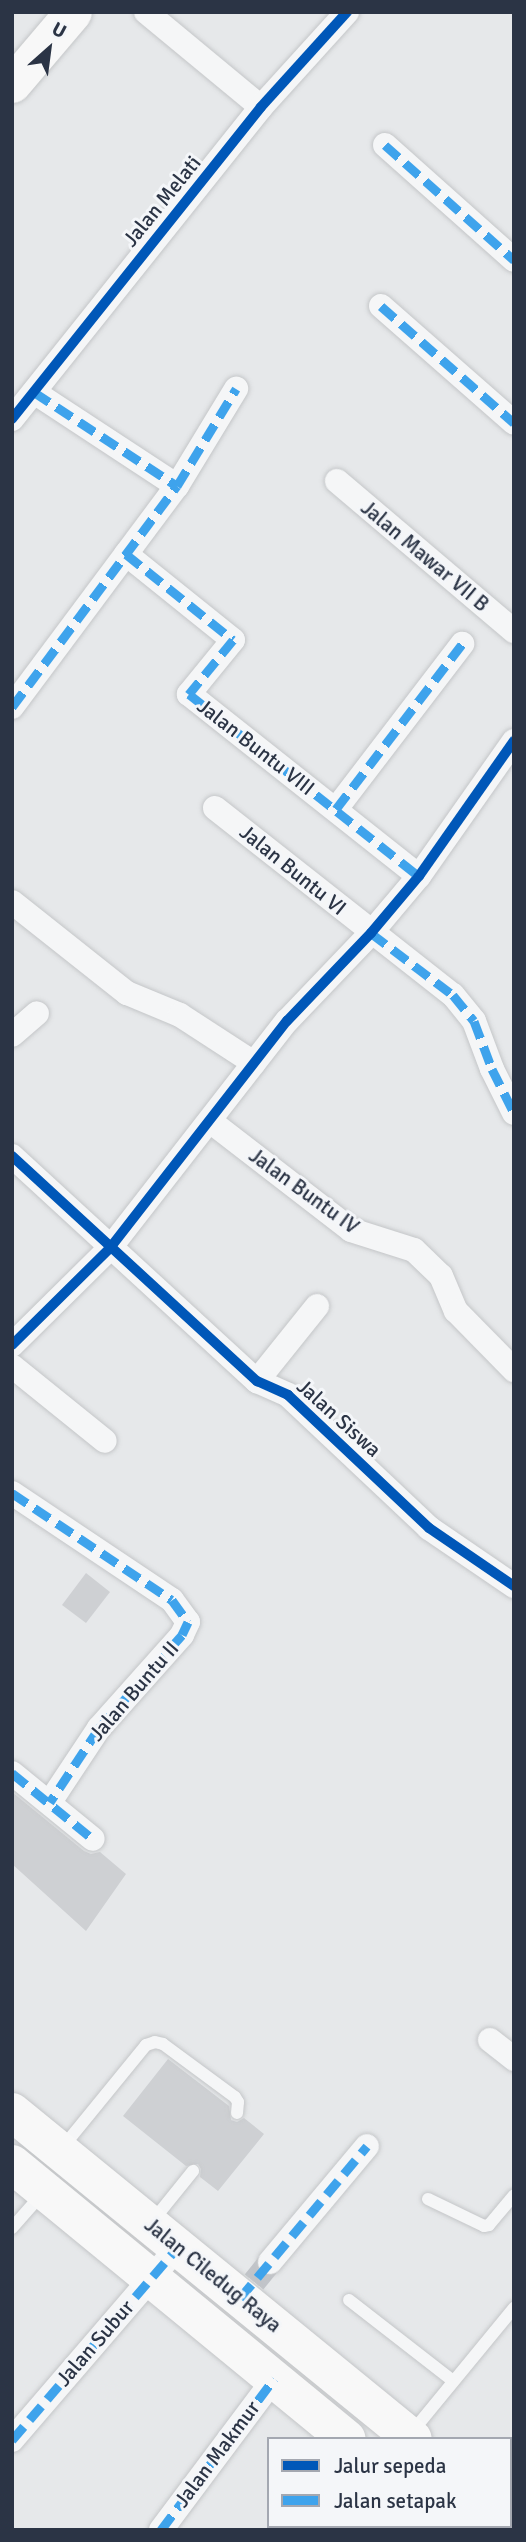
<!DOCTYPE html>
<html>
<head>
<meta charset="utf-8">
<style>
  body { margin:0 }
  #map { position:relative; width:526px; height:2542px; overflow:hidden; background:#e6e8ea; font-family:Signika,sans-serif }
  div>[style] { position:absolute }
  [style*='--x'] { left:calc(var(--x)*1px); top:calc(var(--y)*1px); width:calc(var(--w)*1px); rotate:calc(var(--a)*1deg) }
  .building>* { inset:0; background:#ced0d3 }
  .street-tunnel>* { height:24px; margin-top:-12px; transform-origin:0; background:repeating-linear-gradient(90deg,#c1c4c9 0 24px,transparent 0 36px) }
  .roads { filter:drop-shadow(0 0 2px #c4c6c8) drop-shadow(0 0 2px #c4c6c8) }
  .lane>* { height:12px; margin:-6px; padding:0 6px; transform-origin:6px; border-radius:6px; background:#f5f6f7 }
  .street>* { height:24px; margin:-12px; padding:0 12px; transform-origin:12px; border-radius:12px; background:#f5f6f7 }
  .secondary>* { height:37px; margin:-18.5px; padding:0 18.5px; transform-origin:18.5px; border-radius:18.5px; background:#f8f8f8 }
  .primary>* { height:38px; margin:-19px; padding:0 19px; transform-origin:19px; border-radius:19px; background:#f8f8f8 }
  .quiet>* { height:9px; margin-top:-4.5px; transform-origin:0; background:repeating-linear-gradient(90deg,#3ea3ec 0 18px,transparent 0 27px) }
  .cycleway>* { height:10px; margin:-5px; padding:0 5px; transform-origin:5px; border-radius:5px; background:#0057b8 }
  span { translate:-50% -50%; white-space:nowrap; text-align:center; line-height:1.15; -webkit-text-stroke:6px #f4f6f9; paint-order:stroke }
  .street-label { font-size:21px; color:#2b3445 }
  .frame { position:absolute; inset:0; border:14px solid #2b3445; pointer-events:none }
  .legend { position:absolute; left:267px; top:2437px; width:245px; height:91px; box-sizing:border-box; background:#f4f6f9; border:2px solid #a4a8b1; margin:0; padding:9px 12px; list-style:none; font-size:21px; color:#2b3445 }
  .legend li { display:flex; align-items:center; gap:14px; height:35px }
  .legend b { width:35px; border:2px solid #a4a8b1 }
  .north { position:absolute; left:14px; top:14px; width:70px; height:70px; -webkit-text-stroke:5px #f4f6f9; paint-order:stroke; rotate:28deg; font-size:19px; font-weight:700; line-height:28px; text-align:center; color:#2b3445 }
  .north::after { content:''; display:block; margin:auto; width:24px; height:32px; background:#2b3445; clip-path:polygon(50% 0,100% 100%,50% 72%,0 100%) }
</style>
</head>
<body>
<div id="map">
  <div class="building">
    <i style="clip-path:polygon(86px 1573px,110px 1592px,86px 1623px,62px 1605px)"></i>
    <i style="clip-path:polygon(12px 1792px,84px 1851px,91px 1854px,100px 1852px,126px 1874px,86px 1931px,12px 1864px)"></i>
    <i style="clip-path:polygon(168px 2059px,229px 2106px,231px 2120px,237px 2122px,244px 2118px,264px 2134px,218px 2191px,200px 2177px,201px 2169px,198px 2164px,186px 2166px,123px 2116px)"></i>
  </div>
  <div class="street-tunnel">
    <i style="--x:254;--y:2282;--w:26;--a:-51"></i>
  </div>
  <div class="roads">
    <div class="lane">
      <i style="--x:62;--y:2148;--w:133;--a:-50.8"></i>
      <i style="--x:146;--y:2045;--w:9;--a:-18"></i>
      <i style="--x:155;--y:2042;--w:8;--a:14"></i>
      <i style="--x:163;--y:2044;--w:89;--a:36.4"></i>
      <i style="--x:235;--y:2097;--w:6;--a:59"></i>
      <i style="--x:238;--y:2102;--w:11;--a:95"></i>
      <i style="--x:428;--y:2199;--w:62;--a:25.7"></i>
      <i style="--x:484;--y:2226;--w:5;--a:-11"></i>
      <i style="--x:489;--y:2225;--w:39;--a:-50"></i>
      <i style="--x:151;--y:2223;--w:67;--a:-51.1"></i>
      <i style="--x:12;--y:2228;--w:45;--a:-48.6"></i>
      <i style="--x:349;--y:2300;--w:132;--a:37.9"></i>
      <i style="--x:412;--y:2432;--w:161;--a:-50.6"></i>
    </div>
    <div class="street">
      <i style="--x:146;--y:12;--w:149;--a:39.6"></i>
      <i style="--x:385;--y:145;--w:173;--a:41.7"></i>
      <i style="--x:381;--y:306;--w:177;--a:41.3"></i>
      <i style="--x:34;--y:392;--w:171;--a:33.3"></i>
      <i style="--x:177;--y:486;--w:114;--a:-58.7"></i>
      <i style="--x:12;--y:419;--w:399;--a:-51.4"></i>
      <i style="--x:261;--y:107;--w:128;--a:-47.8"></i>
      <i style="--x:337;--y:481;--w:232;--a:40.3"></i>
      <i style="--x:126;--y:554;--w:137;--a:38.8"></i>
      <i style="--x:233;--y:640;--w:70;--a:129.2"></i>
      <i style="--x:189;--y:694;--w:293;--a:38.4"></i>
      <i style="--x:12;--y:707;--w:276;--a:-53.3"></i>
      <i style="--x:215;--y:808;--w:303;--a:38.2"></i>
      <i style="--x:453;--y:995;--w:33;--a:51"></i>
      <i style="--x:474;--y:1021;--w:51;--a:69.4"></i>
      <i style="--x:492;--y:1069;--w:49;--a:63.4"></i>
      <i style="--x:336;--y:809;--w:208;--a:-52.6"></i>
      <i style="--x:12;--y:902;--w:147;--a:38.4"></i>
      <i style="--x:127;--y:993;--w:57;--a:22.5"></i>
      <i style="--x:180;--y:1015;--w:88;--a:33"></i>
      <i style="--x:12;--y:1035;--w:33;--a:-41"></i>
      <i style="--x:210;--y:1121;--w:178;--a:37.7"></i>
      <i style="--x:351;--y:1230;--w:66;--a:17.6"></i>
      <i style="--x:414;--y:1250;--w:37;--a:44"></i>
      <i style="--x:441;--y:1276;--w:38;--a:67"></i>
      <i style="--x:456;--y:1311;--w:83;--a:45.5"></i>
      <i style="--x:12;--y:1156;--w:333;--a:42.6"></i>
      <i style="--x:257;--y:1381;--w:34;--a:24"></i>
      <i style="--x:288;--y:1395;--w:194;--a:43.3"></i>
      <i style="--x:429;--y:1528;--w:103;--a:34.3"></i>
      <i style="--x:12;--y:1345;--w:138;--a:-44.7"></i>
      <i style="--x:110;--y:1248;--w:288;--a:-52.1"></i>
      <i style="--x:287;--y:1021;--w:122;--a:-46.3"></i>
      <i style="--x:371;--y:933;--w:75;--a:-49.9"></i>
      <i style="--x:419;--y:876;--w:165;--a:-54.9"></i>
      <i style="--x:12;--y:1366;--w:119;--a:38.9"></i>
      <i style="--x:257;--y:1381;--w:96;--a:-51.3"></i>
      <i style="--x:12;--y:1493;--w:192;--a:33.8"></i>
      <i style="--x:172;--y:1600;--w:27;--a:54"></i>
      <i style="--x:188;--y:1622;--w:14;--a:115"></i>
      <i style="--x:182;--y:1635;--w:125;--a:131.7"></i>
      <i style="--x:99;--y:1728;--w:89;--a:123.5"></i>
      <i style="--x:12;--y:1773;--w:104;--a:39.2"></i>
      <i style="--x:490;--y:2040;--w:31;--a:38"></i>
      <i style="--x:270;--y:2262;--w:151;--a:-50.1"></i>
      <i style="--x:12;--y:2440;--w:255;--a:-49.3"></i>
      <i style="--x:161;--y:2530;--w:189;--a:-53.2"></i>
    </div>
    <div class="secondary">
      <i style="--x:12;--y:84;--w:94;--a:-49.7"></i>
    </div>
    <div class="primary">
      <i style="--x:12;--y:2112;--w:517;--a:39.2"></i>
      <i style="--x:12;--y:2164;--w:433;--a:39.4"></i>
      <i style="--x:510;--y:2518;--w:5;--a:37"></i>
      <i style="--x:456;--y:2526;--w:6;--a:45"></i>
    </div>
  </div>
  <div class="quiet">
    <i style="--x:385;--y:145;--w:173;--a:41.7"></i>
    <i style="--x:381;--y:306;--w:177;--a:41.3"></i>
    <i style="--x:34;--y:392;--w:171;--a:33.3"></i>
    <i style="--x:177;--y:486;--w:114;--a:-58.7"></i>
    <i style="--x:126;--y:554;--w:137;--a:38.8"></i>
    <i style="--x:233;--y:640;--w:70;--a:129.2"></i>
    <i style="--x:189;--y:694;--w:293;--a:38.4"></i>
    <i style="--x:12;--y:707;--w:276;--a:-53.3"></i>
    <i style="--x:336;--y:809;--w:208;--a:-52.6"></i>
    <i style="--x:371;--y:933;--w:103;--a:37.1"></i>
    <i style="--x:453;--y:995;--w:33;--a:51"></i>
    <i style="--x:474;--y:1021;--w:51;--a:69.4"></i>
    <i style="--x:492;--y:1069;--w:49;--a:63.4"></i>
    <i style="--x:12;--y:1493;--w:192;--a:33.8"></i>
    <i style="--x:172;--y:1600;--w:27;--a:54"></i>
    <i style="--x:188;--y:1622;--w:14;--a:115"></i>
    <i style="--x:182;--y:1635;--w:125;--a:131.7"></i>
    <i style="--x:99;--y:1728;--w:89;--a:123.5"></i>
    <i style="--x:12;--y:1773;--w:104;--a:39.2"></i>
    <i style="--x:240;--y:2298;--w:198;--a:-50.1"></i>
    <i style="--x:12;--y:2440;--w:255;--a:-49.3"></i>
    <i style="--x:161;--y:2530;--w:189;--a:-53.2"></i>
  </div>
  <div class="cycleway">
    <i style="--x:12;--y:419;--w:399;--a:-51.4"></i>
    <i style="--x:261;--y:107;--w:128;--a:-47.8"></i>
    <i style="--x:12;--y:1156;--w:333;--a:42.6"></i>
    <i style="--x:257;--y:1381;--w:34;--a:24"></i>
    <i style="--x:288;--y:1395;--w:194;--a:43.3"></i>
    <i style="--x:429;--y:1528;--w:103;--a:34.3"></i>
    <i style="--x:12;--y:1345;--w:138;--a:-44.7"></i>
    <i style="--x:110;--y:1248;--w:288;--a:-52.1"></i>
    <i style="--x:287;--y:1021;--w:122;--a:-46.3"></i>
    <i style="--x:371;--y:933;--w:75;--a:-49.9"></i>
    <i style="--x:419;--y:876;--w:165;--a:-54.9"></i>
  </div>
  <div class="street-label">
    <span style="left:162px;top:201px;rotate:-51deg">Jalan Melati</span>
    <span style="left:425px;top:556px;rotate:40deg">Jalan Mawar VII B</span>
    <span style="left:256px;top:747px;rotate:38deg">Jalan Buntu VIII</span>
    <span style="left:293px;top:870px;rotate:39deg">Jalan Buntu VI</span>
    <span style="left:304px;top:1191px;rotate:36deg">Jalan Buntu IV</span>
    <span style="left:339px;top:1418px;rotate:42deg">Jalan Siswa</span>
    <span style="left:134px;top:1691px;rotate:-49deg">Jalan Buntu II</span>
    <span style="left:213px;top:2275px;rotate:39deg">Jalan Ciledug Raya</span>
    <span style="left:95px;top:2343px;rotate:-49deg">Jalan Subur</span>
    <span style="left:217px;top:2454px;rotate:-53deg">Jalan Makmur</span>
  </div>
  <div class="frame"></div>
  <ul class="legend">
  <li><b style="height:9px;background:#0057b8"></b>Jalur sepeda</li>
  <li><b style="height:9px;background:#3ea3ec"></b>Jalan setapak</li>
  </ul>
  <div class="north">U</div>
</div>
</body>
</html>
